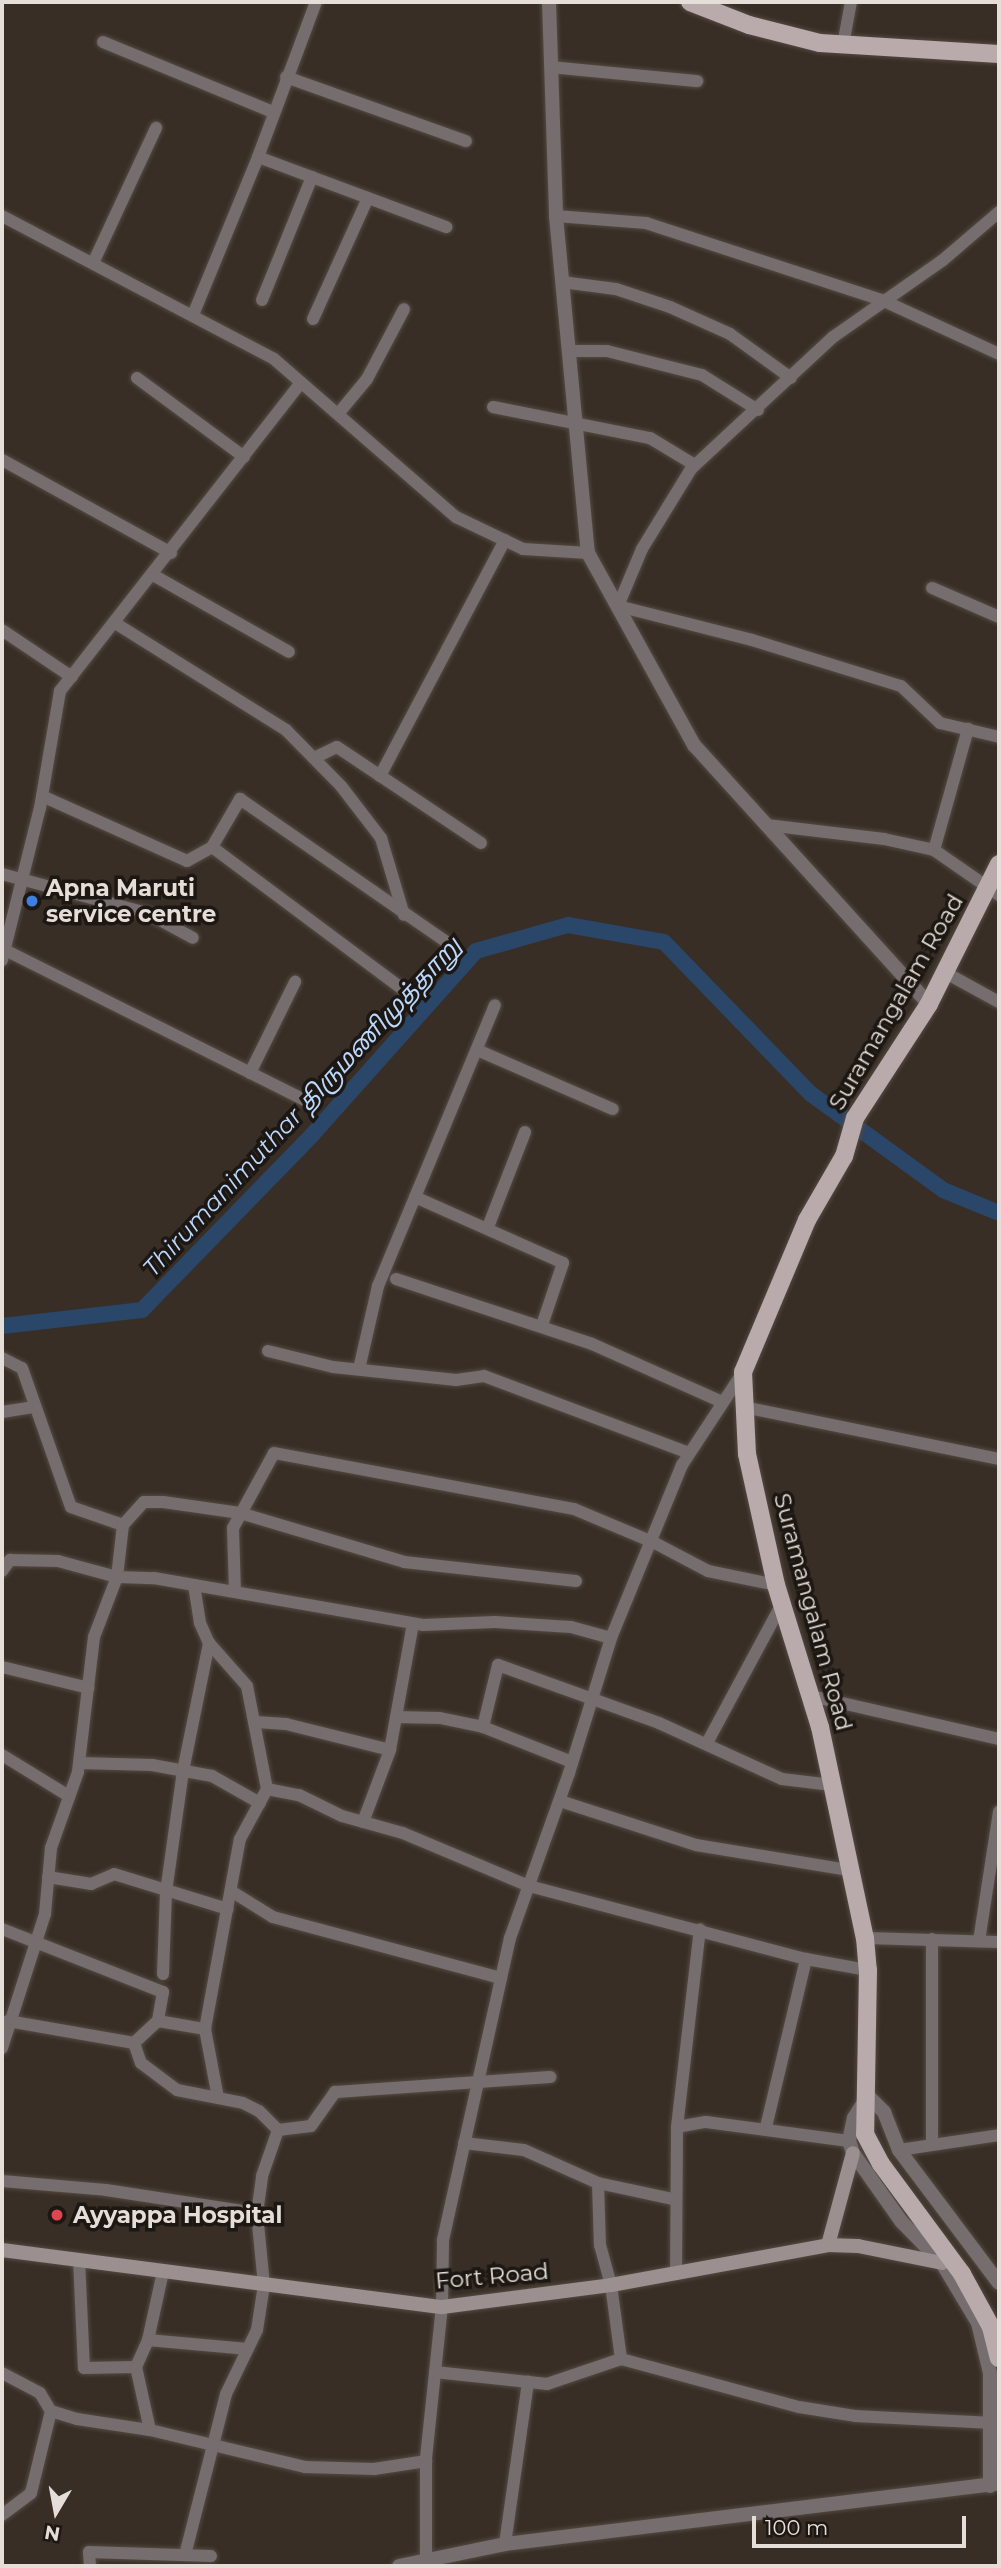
<!DOCTYPE html>
<html>
<head>
<meta charset="utf-8">
<style>
  body { margin:0 }
  #map { position:relative; width:1001px; height:2568px; overflow:hidden; background:#382e25; font-family:Montserrat,"Noto Sans Tamil",sans-serif }
  div>[style] { position:absolute }
  [style*='--x'] { left:calc(var(--x)*1px); top:calc(var(--y)*1px); width:calc(var(--w)*1px); rotate:calc(var(--a)*1deg) }
  .canal>* { height:16px; margin:-8px; padding:0 8px; transform-origin:8px; border-radius:8px; background:#2a4668 }
  .roads { filter:drop-shadow(0 0 2px #544a42) drop-shadow(0 0 2px #544a42) }
  .minor>* { height:12px; margin:-6px; padding:0 6px; transform-origin:6px; border-radius:6px; background:#756d6e }
  .tertiary>* { height:14px; margin:-7px; padding:0 7px; transform-origin:7px; border-radius:7px; background:#756d6e }
  .secondary>* { height:14px; margin:-7px; padding:0 7px; transform-origin:7px; border-radius:7px; background:#9c8f90 }
  .primary>* { height:18px; margin:-9px; padding:0 9px; transform-origin:9px; border-radius:9px; background:#b9aaab }
  .dots>* { width:19px; height:19px; translate:-50% -50%; box-sizing:border-box; border:4px solid #1c1713; border-radius:50% }
  span { translate:-50% -50%; white-space:nowrap; text-align:center; line-height:1.15; -webkit-text-stroke:7px #1c1713; paint-order:stroke }
  .poi-label { font-size:23px; color:#e5ded8; font-weight:700 }
  .left { translate:0 -50%; text-align:left }
  .street-label { font-size:23px; color:#e5ded8 }
  .water-label { font-size:24px; color:#bbd7fb; font-style:italic }
  .frame { position:absolute; inset:0; border:4px solid #e5ded8; pointer-events:none }
  .north { position:absolute; left:21px; top:2477px; width:70px; height:70px; -webkit-text-stroke:5px #1c1713; paint-order:stroke; rotate:190deg; font-size:19px; font-weight:700; line-height:28px; text-align:center; color:#e5ded8 }
  .north::after { content:''; display:block; margin:auto; width:24px; height:32px; background:#e5ded8; clip-path:polygon(50% 0,100% 100%,50% 72%,0 100%) }
  .scale { position:absolute; left:752px; top:2516px; width:214px; height:32px; box-sizing:border-box; border:4px solid #e5ded8; border-top:0; padding-left:9px; font-size:21px; line-height:24px; white-space:nowrap; color:#e5ded8; -webkit-text-stroke:5px #1c1713; paint-order:stroke }
</style>
</head>
<body>
<div id="map">
  <div class="canal">
    <i style="--x:2;--y:1326;--w:141;--a:-6.5"></i>
    <i style="--x:142;--y:1310;--w:244;--a:-45.8"></i>
    <i style="--x:312;--y:1135;--w:246;--a:-48.3"></i>
    <i style="--x:476;--y:951;--w:96;--a:-15.8"></i>
    <i style="--x:568;--y:925;--w:97;--a:10"></i>
    <i style="--x:664;--y:942;--w:211;--a:46"></i>
    <i style="--x:811;--y:1094;--w:163;--a:36"></i>
    <i style="--x:943;--y:1190;--w:61;--a:22.3"></i>
  </div>
  <div class="roads">
    <div class="minor">
      <i style="--x:103;--y:42;--w:184;--a:22.4"></i>
      <i style="--x:843;--y:45;--w:44;--a:-79.5"></i>
      <i style="--x:551;--y:67;--w:147;--a:5.5"></i>
      <i style="--x:286;--y:77;--w:191;--a:19.6"></i>
      <i style="--x:258;--y:157;--w:165;--a:-69.5"></i>
      <i style="--x:999;--y:212;--w:74;--a:139.4"></i>
      <i style="--x:943;--y:260;--w:134;--a:145"></i>
      <i style="--x:833;--y:337;--w:194;--a:137.1"></i>
      <i style="--x:691;--y:469;--w:94;--a:121.5"></i>
      <i style="--x:642;--y:549;--w:62;--a:112.8"></i>
      <i style="--x:618;--y:606;--w:138;--a:14.2"></i>
      <i style="--x:752;--y:640;--w:156;--a:17.2"></i>
      <i style="--x:901;--y:686;--w:54;--a:43.5"></i>
      <i style="--x:940;--y:723;--w:61;--a:13.3"></i>
      <i style="--x:2;--y:216;--w:307;--a:27.7"></i>
      <i style="--x:274;--y:359;--w:241;--a:41"></i>
      <i style="--x:456;--y:517;--w:74;--a:25.5"></i>
      <i style="--x:523;--y:549;--w:65;--a:3.5"></i>
      <i style="--x:556;--y:216;--w:90;--a:4.4"></i>
      <i style="--x:646;--y:223;--w:250;--a:18.1"></i>
      <i style="--x:884;--y:301;--w:127;--a:24.7"></i>
      <i style="--x:94;--y:261;--w:147;--a:-65"></i>
      <i style="--x:562;--y:282;--w:54;--a:7.4"></i>
      <i style="--x:616;--y:289;--w:57;--a:18.4"></i>
      <i style="--x:670;--y:307;--w:66;--a:24.2"></i>
      <i style="--x:730;--y:334;--w:75;--a:35.8"></i>
      <i style="--x:262;--y:300;--w:133;--a:-67.9"></i>
      <i style="--x:193;--y:315;--w:171;--a:-67.6"></i>
      <i style="--x:258;--y:157;--w:201;--a:20.4"></i>
      <i style="--x:313;--y:319;--w:133;--a:-65.6"></i>
      <i style="--x:569;--y:351;--w:38;--a:0"></i>
      <i style="--x:607;--y:351;--w:98;--a:14.2"></i>
      <i style="--x:702;--y:375;--w:66;--a:32"></i>
      <i style="--x:137;--y:378;--w:133;--a:36.4"></i>
      <i style="--x:493;--y:407;--w:160;--a:11.2"></i>
      <i style="--x:650;--y:438;--w:52;--a:31"></i>
      <i style="--x:338;--y:414;--w:45;--a:-50.4"></i>
      <i style="--x:367;--y:379;--w:79;--a:-62.1"></i>
      <i style="--x:2;--y:460;--w:193;--a:28.8"></i>
      <i style="--x:153;--y:575;--w:156;--a:29.5"></i>
      <i style="--x:932;--y:588;--w:73;--a:23.4"></i>
      <i style="--x:115;--y:623;--w:202;--a:32"></i>
      <i style="--x:286;--y:730;--w:78;--a:45.5"></i>
      <i style="--x:341;--y:786;--w:66;--a:52.4"></i>
      <i style="--x:381;--y:838;--w:80;--a:73.4"></i>
      <i style="--x:2;--y:630;--w:84;--a:33.9"></i>
      <i style="--x:314;--y:758;--w:25;--a:-26"></i>
      <i style="--x:337;--y:747;--w:173;--a:33.7"></i>
      <i style="--x:380;--y:776;--w:267;--a:-62.1"></i>
      <i style="--x:42;--y:796;--w:159;--a:24.1"></i>
      <i style="--x:187;--y:861;--w:29;--a:-29"></i>
      <i style="--x:212;--y:847;--w:244;--a:36.7"></i>
      <i style="--x:767;--y:825;--w:118;--a:6.8"></i>
      <i style="--x:884;--y:839;--w:51;--a:12.4"></i>
      <i style="--x:934;--y:850;--w:79;--a:34.7"></i>
      <i style="--x:212;--y:847;--w:56;--a:-59.7"></i>
      <i style="--x:240;--y:799;--w:258;--a:34.7"></i>
      <i style="--x:934;--y:850;--w:126;--a:-74.3"></i>
      <i style="--x:2;--y:874;--w:150;--a:15.1"></i>
      <i style="--x:147;--y:913;--w:52;--a:28.5"></i>
      <i style="--x:3;--y:949;--w:347;--a:26.6"></i>
      <i style="--x:2;--y:960;--w:157;--a:-76"></i>
      <i style="--x:40;--y:808;--w:119;--a:-80.3"></i>
      <i style="--x:60;--y:691;--w:391;--a:-52"></i>
      <i style="--x:946;--y:973;--w:60;--a:28.7"></i>
      <i style="--x:477;--y:1050;--w:148;--a:23.5"></i>
      <i style="--x:250;--y:1073;--w:102;--a:-63.7"></i>
      <i style="--x:415;--y:1197;--w:162;--a:24"></i>
      <i style="--x:563;--y:1263;--w:65;--a:108.7"></i>
      <i style="--x:488;--y:1227;--w:102;--a:-68.7"></i>
      <i style="--x:396;--y:1279;--w:206;--a:18.3"></i>
      <i style="--x:592;--y:1344;--w:142;--a:24"></i>
      <i style="--x:268;--y:1351;--w:67;--a:13.8"></i>
      <i style="--x:333;--y:1367;--w:124;--a:6"></i>
      <i style="--x:456;--y:1380;--w:28;--a:-8"></i>
      <i style="--x:484;--y:1376;--w:219;--a:20.6"></i>
      <i style="--x:2;--y:1358;--w:22;--a:27"></i>
      <i style="--x:22;--y:1368;--w:147;--a:70.6"></i>
      <i style="--x:71;--y:1507;--w:55;--a:19.1"></i>
      <i style="--x:123;--y:1525;--w:52;--a:96.6"></i>
      <i style="--x:117;--y:1577;--w:64;--a:111"></i>
      <i style="--x:94;--y:1637;--w:136;--a:96.8"></i>
      <i style="--x:78;--y:1772;--w:81;--a:109.6"></i>
      <i style="--x:51;--y:1848;--w:66;--a:95.2"></i>
      <i style="--x:45;--y:1914;--w:141;--a:107.8"></i>
      <i style="--x:359;--y:1369;--w:85;--a:-77.1"></i>
      <i style="--x:378;--y:1286;--w:304;--a:-67.4"></i>
      <i style="--x:744;--y:1407;--w:260;--a:11.5"></i>
      <i style="--x:2;--y:1412;--w:33;--a:-9"></i>
      <i style="--x:123;--y:1525;--w:31;--a:-48"></i>
      <i style="--x:144;--y:1502;--w:19;--a:0"></i>
      <i style="--x:163;--y:1502;--w:78;--a:8.1"></i>
      <i style="--x:240;--y:1513;--w:171;--a:16.6"></i>
      <i style="--x:404;--y:1562;--w:173;--a:6.3"></i>
      <i style="--x:2;--y:1571;--w:14;--a:-54"></i>
      <i style="--x:10;--y:1560;--w:48;--a:1.2"></i>
      <i style="--x:58;--y:1561;--w:61;--a:15.2"></i>
      <i style="--x:117;--y:1577;--w:37;--a:2"></i>
      <i style="--x:154;--y:1578;--w:273;--a:9.9"></i>
      <i style="--x:423;--y:1625;--w:72;--a:-2.4"></i>
      <i style="--x:495;--y:1622;--w:76;--a:3.8"></i>
      <i style="--x:571;--y:1627;--w:41;--a:15.4"></i>
      <i style="--x:194;--y:1585;--w:38;--a:81"></i>
      <i style="--x:200;--y:1623;--w:22;--a:66"></i>
      <i style="--x:209;--y:1643;--w:57;--a:48.5"></i>
      <i style="--x:247;--y:1686;--w:105;--a:79"></i>
      <i style="--x:235;--y:1592;--w:64;--a:-91.8"></i>
      <i style="--x:233;--y:1528;--w:85;--a:-61.3"></i>
      <i style="--x:274;--y:1453;--w:305;--a:10.6"></i>
      <i style="--x:574;--y:1509;--w:86;--a:22.7"></i>
      <i style="--x:653;--y:1542;--w:62;--a:27.8"></i>
      <i style="--x:708;--y:1571;--w:69;--a:11.6"></i>
      <i style="--x:2;--y:1667;--w:89;--a:13.6"></i>
      <i style="--x:811;--y:1696;--w:193;--a:12.9"></i>
      <i style="--x:396;--y:1717;--w:44;--a:1.3"></i>
      <i style="--x:440;--y:1718;--w:44;--a:11.8"></i>
      <i style="--x:483;--y:1727;--w:96;--a:21.5"></i>
      <i style="--x:256;--y:1722;--w:30;--a:4"></i>
      <i style="--x:286;--y:1724;--w:107;--a:14"></i>
      <i style="--x:390;--y:1750;--w:128;--a:-79.7"></i>
      <i style="--x:483;--y:1727;--w:64;--a:-76.4"></i>
      <i style="--x:498;--y:1665;--w:171;--a:19.8"></i>
      <i style="--x:659;--y:1723;--w:135;--a:24.5"></i>
      <i style="--x:782;--y:1779;--w:50;--a:6.8"></i>
      <i style="--x:707;--y:1743;--w:158;--a:-61.7"></i>
      <i style="--x:2;--y:1755;--w:79;--a:31.5"></i>
      <i style="--x:80;--y:1763;--w:72;--a:1.6"></i>
      <i style="--x:152;--y:1765;--w:61;--a:10.4"></i>
      <i style="--x:212;--y:1776;--w:55;--a:29.4"></i>
      <i style="--x:560;--y:1801;--w:143;--a:17.9"></i>
      <i style="--x:696;--y:1845;--w:155;--a:9.3"></i>
      <i style="--x:363;--y:1822;--w:77;--a:-69.4"></i>
      <i style="--x:48;--y:1877;--w:44;--a:9.2"></i>
      <i style="--x:91;--y:1884;--w:25;--a:-23"></i>
      <i style="--x:114;--y:1874;--w:119;--a:17.1"></i>
      <i style="--x:231;--y:1891;--w:49;--a:31.8"></i>
      <i style="--x:273;--y:1917;--w:236;--a:15"></i>
      <i style="--x:2;--y:1929;--w:173;--a:21.4"></i>
      <i style="--x:163;--y:1992;--w:29;--a:100"></i>
      <i style="--x:865;--y:1938;--w:134;--a:1.7"></i>
      <i style="--x:932;--y:1939;--w:204;--a:90"></i>
      <i style="--x:979;--y:1941;--w:131;--a:-81.2"></i>
      <i style="--x:163;--y:1974;--w:82;--a:-87.9"></i>
      <i style="--x:166;--y:1892;--w:122;--a:-82"></i>
      <i style="--x:183;--y:1771;--w:131;--a:-78.5"></i>
      <i style="--x:8;--y:2021;--w:128;--a:9.9"></i>
      <i style="--x:134;--y:2043;--w:33;--a:-43"></i>
      <i style="--x:158;--y:2021;--w:48;--a:9.7"></i>
      <i style="--x:205;--y:2029;--w:193;--a:-79.6"></i>
      <i style="--x:240;--y:1839;--w:57;--a:-61.6"></i>
      <i style="--x:267;--y:1789;--w:33;--a:11"></i>
      <i style="--x:299;--y:1795;--w:48;--a:26"></i>
      <i style="--x:342;--y:1816;--w:63;--a:15.6"></i>
      <i style="--x:403;--y:1833;--w:137;--a:22.8"></i>
      <i style="--x:529;--y:1886;--w:286;--a:14.8"></i>
      <i style="--x:806;--y:1959;--w:63;--a:10.1"></i>
      <i style="--x:205;--y:2029;--w:70;--a:79.3"></i>
      <i style="--x:134;--y:2043;--w:21;--a:71"></i>
      <i style="--x:141;--y:2063;--w:45;--a:36.9"></i>
      <i style="--x:177;--y:2090;--w:67;--a:11.1"></i>
      <i style="--x:243;--y:2103;--w:18;--a:27"></i>
      <i style="--x:259;--y:2111;--w:27;--a:45"></i>
      <i style="--x:677;--y:2127;--w:199;--a:-83.4"></i>
      <i style="--x:766;--y:2127;--w:173;--a:-76.6"></i>
      <i style="--x:464;--y:2143;--w:60;--a:6.7"></i>
      <i style="--x:524;--y:2150;--w:81;--a:24"></i>
      <i style="--x:598;--y:2183;--w:77;--a:12"></i>
      <i style="--x:899;--y:2150;--w:101;--a:-8.5"></i>
      <i style="--x:2;--y:2181;--w:104;--a:4.9"></i>
      <i style="--x:106;--y:2190;--w:153;--a:8.7"></i>
      <i style="--x:257;--y:2213;--w:37;--a:-82"></i>
      <i style="--x:262;--y:2176;--w:49;--a:-70.8"></i>
      <i style="--x:278;--y:2130;--w:33;--a:-7"></i>
      <i style="--x:311;--y:2126;--w:42;--a:-54.8"></i>
      <i style="--x:335;--y:2092;--w:216;--a:-4"></i>
      <i style="--x:598;--y:2183;--w:62;--a:88.2"></i>
      <i style="--x:600;--y:2245;--w:41;--a:74.6"></i>
      <i style="--x:611;--y:2285;--w:75;--a:82.3"></i>
      <i style="--x:79;--y:2259;--w:109;--a:87.4"></i>
      <i style="--x:84;--y:2368;--w:52;--a:-1.1"></i>
      <i style="--x:676;--y:2274;--w:147;--a:-89.6"></i>
      <i style="--x:677;--y:2127;--w:29;--a:-10"></i>
      <i style="--x:706;--y:2122;--w:144;--a:7.6"></i>
      <i style="--x:148;--y:2340;--w:100;--a:5.1"></i>
      <i style="--x:435;--y:2372;--w:113;--a:6.1"></i>
      <i style="--x:547;--y:2384;--w:78;--a:-18.7"></i>
      <i style="--x:621;--y:2359;--w:184;--a:15.1"></i>
      <i style="--x:799;--y:2407;--w:58;--a:9"></i>
      <i style="--x:856;--y:2416;--w:136;--a:2.9"></i>
      <i style="--x:2;--y:2373;--w:43;--a:27.8"></i>
      <i style="--x:40;--y:2393;--w:21;--a:59"></i>
      <i style="--x:51;--y:2411;--w:27;--a:17"></i>
      <i style="--x:77;--y:2419;--w:74;--a:8.6"></i>
      <i style="--x:150;--y:2430;--w:159;--a:13.4"></i>
      <i style="--x:305;--y:2467;--w:69;--a:1.7"></i>
      <i style="--x:374;--y:2469;--w:53;--a:-8.7"></i>
      <i style="--x:150;--y:2430;--w:65;--a:-102.5"></i>
      <i style="--x:136;--y:2367;--w:30;--a:-66"></i>
      <i style="--x:148;--y:2340;--w:70;--a:-77.6"></i>
      <i style="--x:2;--y:2515;--w:36;--a:-37"></i>
      <i style="--x:31;--y:2493;--w:84;--a:-76.3"></i>
      <i style="--x:505;--y:2544;--w:164;--a:-81.9"></i>
      <i style="--x:185;--y:2555;--w:166;--a:-75.7"></i>
      <i style="--x:226;--y:2394;--w:71;--a:-64.2"></i>
      <i style="--x:257;--y:2330;--w:46;--a:-81.2"></i>
      <i style="--x:264;--y:2285;--w:72;--a:-95.6"></i>
      <i style="--x:426;--y:2558;--w:100;--a:-90"></i>
      <i style="--x:426;--y:2458;--w:152;--a:-84"></i>
      <i style="--x:442;--y:2307;--w:67;--a:-89.1"></i>
      <i style="--x:443;--y:2240;--w:309;--a:-77.5"></i>
      <i style="--x:510;--y:1938;--w:175;--a:-70.3"></i>
      <i style="--x:569;--y:1773;--w:141;--a:-72.7"></i>
      <i style="--x:611;--y:1638;--w:187;--a:-67.7"></i>
      <i style="--x:682;--y:1465;--w:111;--a:-56.7"></i>
      <i style="--x:90;--y:2566;--w:14;--a:-94"></i>
      <i style="--x:89;--y:2552;--w:122;--a:1.9"></i>
    </div>
    <div class="tertiary">
      <i style="--x:549;--y:2;--w:214;--a:88.1"></i>
      <i style="--x:556;--y:216;--w:339;--a:84.6"></i>
      <i style="--x:588;--y:553;--w:219;--a:61.1"></i>
      <i style="--x:694;--y:745;--w:350;--a:47.8"></i>
      <i style="--x:990;--y:2486;--w:113;--a:-90"></i>
      <i style="--x:990;--y:2373;--w:51;--a:-103.5"></i>
      <i style="--x:978;--y:2323;--w:70;--a:-121"></i>
      <i style="--x:942;--y:2263;--w:59;--a:-134.3"></i>
      <i style="--x:901;--y:2221;--w:83;--a:-125.2"></i>
      <i style="--x:853;--y:2153;--w:13;--a:-108"></i>
      <i style="--x:849;--y:2141;--w:24;--a:-78"></i>
      <i style="--x:854;--y:2118;--w:26;--a:-58"></i>
      <i style="--x:868;--y:2096;--w:23;--a:45"></i>
      <i style="--x:884;--y:2112;--w:41;--a:68.5"></i>
      <i style="--x:899;--y:2150;--w:166;--a:53.1"></i>
      <i style="--x:399;--y:2566;--w:108;--a:-11.7"></i>
      <i style="--x:505;--y:2544;--w:496;--a:-7"></i>
    </div>
    <div class="secondary">
      <i style="--x:828;--y:2245;--w:95;--a:-74.8"></i>
      <i style="--x:2;--y:2250;--w:444;--a:7.4"></i>
      <i style="--x:442;--y:2307;--w:170;--a:-7.4"></i>
      <i style="--x:611;--y:2285;--w:221;--a:-10.4"></i>
      <i style="--x:828;--y:2245;--w:30;--a:2"></i>
      <i style="--x:858;--y:2246;--w:86;--a:11.4"></i>
    </div>
    <div class="primary">
      <i style="--x:690;--y:2;--w:63;--a:21.3"></i>
      <i style="--x:749;--y:25;--w:73;--a:14.2"></i>
      <i style="--x:820;--y:43;--w:179;--a:3.5"></i>
      <i style="--x:999;--y:864;--w:157;--a:116.6"></i>
      <i style="--x:929;--y:1004;--w:136;--a:123"></i>
      <i style="--x:855;--y:1118;--w:40;--a:106"></i>
      <i style="--x:844;--y:1156;--w:74;--a:120"></i>
      <i style="--x:807;--y:1220;--w:165;--a:112.8"></i>
      <i style="--x:743;--y:1372;--w:82;--a:87.2"></i>
      <i style="--x:747;--y:1454;--w:134;--a:77.5"></i>
      <i style="--x:776;--y:1585;--w:149;--a:72.8"></i>
      <i style="--x:820;--y:1727;--w:216;--a:78"></i>
      <i style="--x:865;--y:1938;--w:32;--a:85"></i>
      <i style="--x:868;--y:1970;--w:164;--a:91"></i>
      <i style="--x:865;--y:2134;--w:34;--a:62"></i>
      <i style="--x:881;--y:2164;--w:137;--a:53.6"></i>
      <i style="--x:962;--y:2274;--w:60;--a:61.3"></i>
      <i style="--x:991;--y:2327;--w:32;--a:76"></i>
    </div>
  </div>
  <div class="dots">
    <i style="left:32px;top:901px;background:#3f7fe0"></i>
    <i style="left:57px;top:2215px;background:#e0444e"></i>
  </div>
  <div class="poi-label">
    <span class="left" style="left:46px;top:901px">Apna Maruti<br>service centre</span>
    <span class="left" style="left:73px;top:2215px">Ayyappa Hospital</span>
  </div>
  <div class="street-label">
    <span style="left:896px;top:1002px;rotate:-60deg">Suramangalam Road</span>
    <span style="left:813px;top:1612px;rotate:75deg">Suramangalam Road</span>
    <span style="left:492px;top:2276px;rotate:-5deg">Fort Road</span>
  </div>
  <div class="water-label">
    <span style="left:302px;top:1107px;rotate:-47deg">Thirumanimuthar திருமணிமுத்தாறு</span>
  </div>
  <div class="frame"></div>
  <div class="north">N</div>
  <div class="scale">100 m</div>
</div>
</body>
</html>
